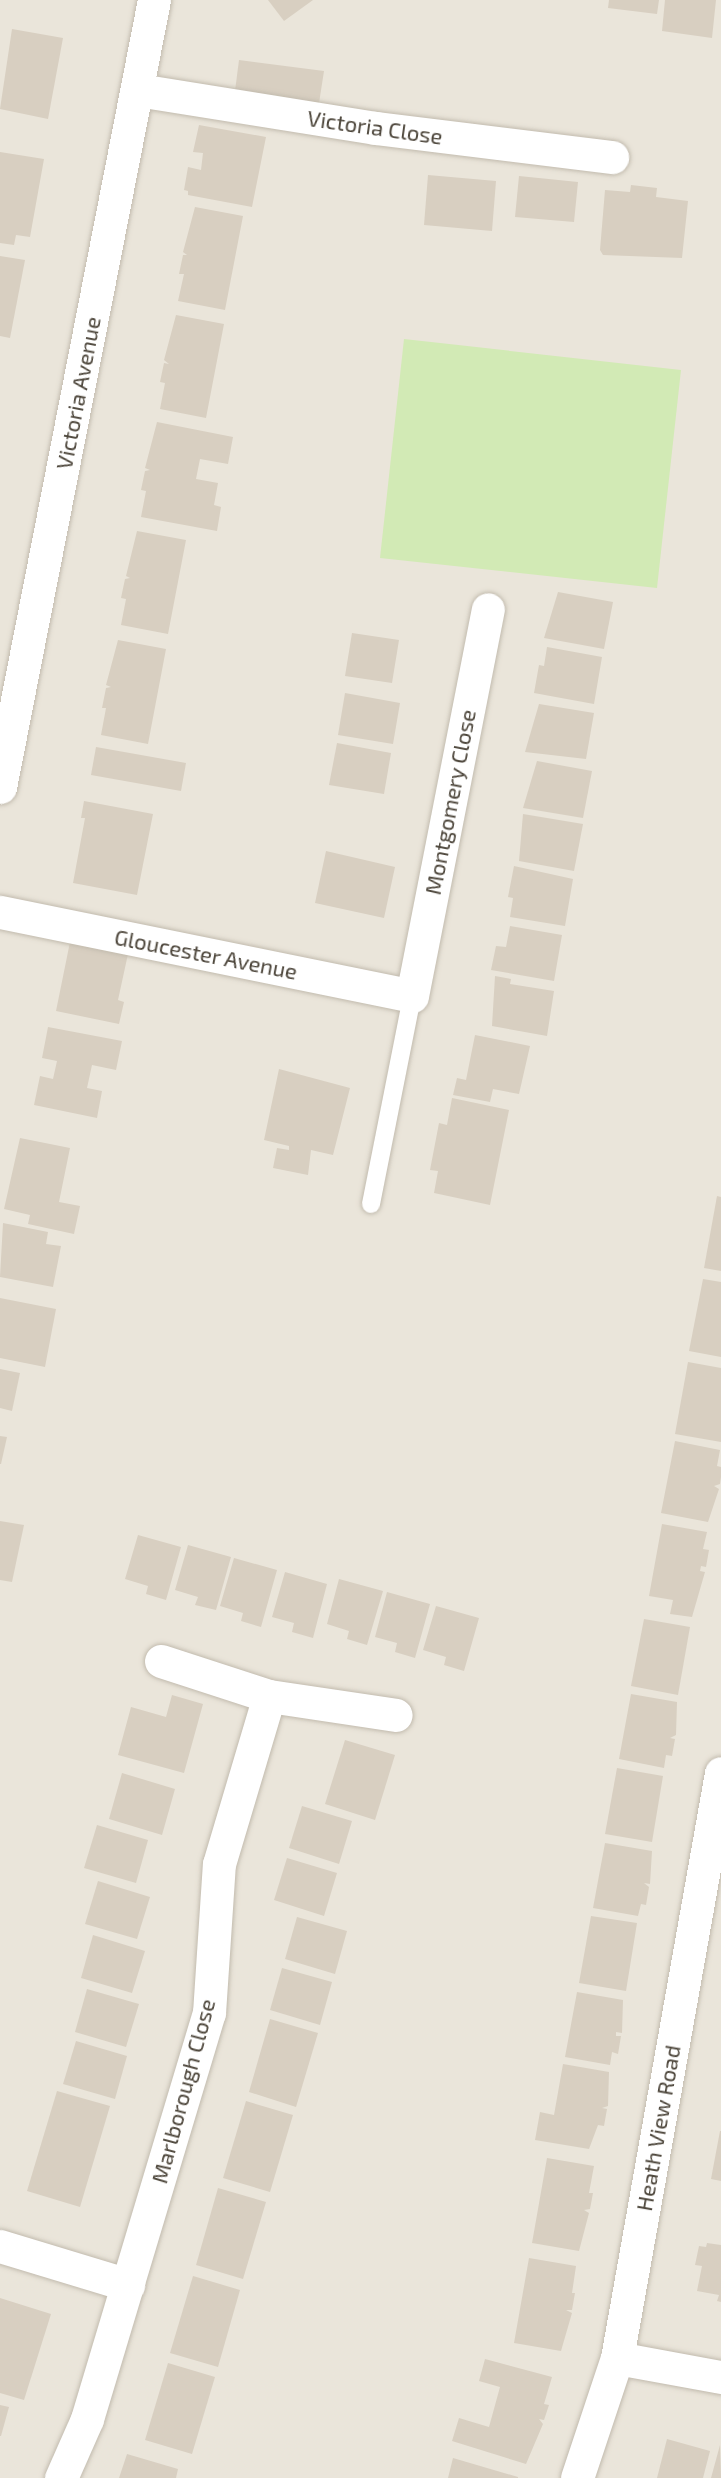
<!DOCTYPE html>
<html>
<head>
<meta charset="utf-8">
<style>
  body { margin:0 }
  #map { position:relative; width:721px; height:2478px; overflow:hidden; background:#f6f3ec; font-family:"Exo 2",sans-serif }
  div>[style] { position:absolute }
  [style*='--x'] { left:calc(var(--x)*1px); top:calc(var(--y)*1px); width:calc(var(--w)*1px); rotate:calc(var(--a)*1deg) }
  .residential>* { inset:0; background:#eae5da }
  .green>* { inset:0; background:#d2eab5 }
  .building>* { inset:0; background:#d8cfc1 }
  .roads { filter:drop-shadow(0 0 2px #c2bbae) drop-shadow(0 0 2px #c2bbae) }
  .service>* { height:18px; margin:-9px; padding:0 9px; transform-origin:9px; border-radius:9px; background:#fff }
  .minor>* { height:33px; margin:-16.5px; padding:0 16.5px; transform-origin:16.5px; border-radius:16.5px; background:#fff }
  span { translate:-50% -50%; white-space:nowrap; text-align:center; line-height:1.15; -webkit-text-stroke:5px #fff; paint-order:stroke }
  .street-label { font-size:22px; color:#4b4439 }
</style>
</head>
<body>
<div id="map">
  <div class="residential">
    <i style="clip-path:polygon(0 0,721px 0,721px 2478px,0 2478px)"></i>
  </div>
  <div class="green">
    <i style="clip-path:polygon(404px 339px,681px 370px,657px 588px,380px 558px)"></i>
  </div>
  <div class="building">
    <i style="clip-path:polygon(268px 0,313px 0,284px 21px)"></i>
    <i style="clip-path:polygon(609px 0,659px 0,657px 14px,608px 8px)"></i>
    <i style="clip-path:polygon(665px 0,716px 0,712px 38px,662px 31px)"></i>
    <i style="clip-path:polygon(12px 29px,63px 38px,48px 119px,0 109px)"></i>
    <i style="clip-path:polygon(239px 60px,324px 71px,319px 103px,235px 91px)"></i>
    <i style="clip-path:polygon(199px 125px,266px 137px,252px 207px,188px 195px,188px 191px,184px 190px,188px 167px,201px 170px,203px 153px,193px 152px)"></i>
    <i style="clip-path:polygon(0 152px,44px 159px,30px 237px,16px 235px,14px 245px,0 243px)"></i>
    <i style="clip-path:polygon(428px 175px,496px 181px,492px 231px,424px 225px)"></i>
    <i style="clip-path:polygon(519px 176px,578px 182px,574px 222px,515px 217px)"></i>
    <i style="clip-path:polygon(631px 185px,657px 188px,656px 197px,688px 201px,682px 258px,603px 255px,600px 250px,605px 190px,630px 192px)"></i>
    <i style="clip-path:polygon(195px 207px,243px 216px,225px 310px,178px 301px,184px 274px,179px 274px,183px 255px,187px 255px,183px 252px)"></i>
    <i style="clip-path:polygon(0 256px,25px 260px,10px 338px,0 336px)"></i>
    <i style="clip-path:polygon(176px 315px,224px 324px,206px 418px,160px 409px,165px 383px,160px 382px,164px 363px,169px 364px,164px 360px)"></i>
    <i style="clip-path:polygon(157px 422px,233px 437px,228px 464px,200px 459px,196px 479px,218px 483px,214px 505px,221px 507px,217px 531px,141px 517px,146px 491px,141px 490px,145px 471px,150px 470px,145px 468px)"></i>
    <i style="clip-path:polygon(137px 531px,186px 540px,168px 634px,121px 625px,126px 599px,121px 598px,125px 579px,130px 578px,126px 576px)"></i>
    <i style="clip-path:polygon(558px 592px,613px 602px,604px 649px,544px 638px)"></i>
    <i style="clip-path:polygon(352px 633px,399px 640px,392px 683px,345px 676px)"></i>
    <i style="clip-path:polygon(118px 640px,166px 649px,148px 744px,101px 735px,106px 708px,102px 708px,106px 688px,111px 687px,106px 685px)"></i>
    <i style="clip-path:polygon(547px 647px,602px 657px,594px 704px,534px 693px,539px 665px,544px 666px)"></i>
    <i style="clip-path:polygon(345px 693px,400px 703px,393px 744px,338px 735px)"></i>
    <i style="clip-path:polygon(539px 704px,594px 713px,586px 759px,525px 752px)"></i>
    <i style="clip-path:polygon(337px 743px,391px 753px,384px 794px,329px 785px)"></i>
    <i style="clip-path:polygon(96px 747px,186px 763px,181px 791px,91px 775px)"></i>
    <i style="clip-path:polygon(537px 761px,592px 771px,583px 818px,523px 808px)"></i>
    <i style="clip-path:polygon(84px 801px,153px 814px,137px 895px,73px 883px,85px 818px,81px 818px)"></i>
    <i style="clip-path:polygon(523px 814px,583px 824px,574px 871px,519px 861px)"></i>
    <i style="clip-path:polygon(326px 851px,395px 867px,384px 918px,315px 903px)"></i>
    <i style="clip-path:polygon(514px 866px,573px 879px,565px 926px,510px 917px,513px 898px,508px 897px)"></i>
    <i style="clip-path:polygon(510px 926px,562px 935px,554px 981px,491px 970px,496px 946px,506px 947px)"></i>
    <i style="clip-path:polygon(70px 942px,128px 954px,118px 1000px,124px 1002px,119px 1024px,56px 1011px)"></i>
    <i style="clip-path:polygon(495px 976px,511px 979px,510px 984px,554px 991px,547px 1036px,492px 1026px)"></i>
    <i style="clip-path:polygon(48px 1027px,122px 1041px,116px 1070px,92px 1065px,87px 1088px,102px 1091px,97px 1118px,34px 1105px,40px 1076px,53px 1079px,57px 1061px,42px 1058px)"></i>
    <i style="clip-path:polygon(475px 1035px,530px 1046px,519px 1094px,493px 1089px,490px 1102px,453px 1095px,457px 1078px,466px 1080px)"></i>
    <i style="clip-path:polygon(279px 1069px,350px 1088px,333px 1155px,311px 1150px,308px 1175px,273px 1168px,277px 1148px,289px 1150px,289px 1146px,264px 1140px)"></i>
    <i style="clip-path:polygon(452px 1098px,509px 1110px,490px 1205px,434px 1193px,438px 1171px,430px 1170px,439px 1123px,447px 1125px)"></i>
    <i style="clip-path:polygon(20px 1138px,70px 1148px,59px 1202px,80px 1206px,74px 1234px,28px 1224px,30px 1215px,4px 1209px)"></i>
    <i style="clip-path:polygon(717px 1196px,721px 1197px,721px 1271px,704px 1268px)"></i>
    <i style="clip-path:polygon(3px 1223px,48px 1232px,46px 1244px,61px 1246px,53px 1287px,0 1277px)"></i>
    <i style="clip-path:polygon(703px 1279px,721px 1282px,721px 1357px,689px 1351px)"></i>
    <i style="clip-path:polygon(0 1298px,56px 1309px,45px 1367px,0 1358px)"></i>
    <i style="clip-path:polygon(688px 1362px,721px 1368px,721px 1442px,675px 1434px)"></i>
    <i style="clip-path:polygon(0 1369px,20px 1373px,12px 1411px,0 1408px)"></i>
    <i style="clip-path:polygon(0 1436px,7px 1437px,1px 1464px,0 1464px)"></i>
    <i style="clip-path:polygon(675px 1441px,720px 1450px,717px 1466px,721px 1467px,721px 1477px,720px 1484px,714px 1486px,719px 1489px,708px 1522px,661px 1513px)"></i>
    <i style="clip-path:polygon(0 1521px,24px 1525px,12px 1582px,0 1580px)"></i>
    <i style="clip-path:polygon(662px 1524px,707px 1532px,703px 1549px,709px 1550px,706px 1567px,701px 1566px,700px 1571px,705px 1572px,692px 1617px,670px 1614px,673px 1600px,649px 1596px)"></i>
    <i style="clip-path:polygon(138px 1535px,181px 1547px,166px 1600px,146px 1594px,148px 1586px,125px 1579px)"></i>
    <i style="clip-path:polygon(188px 1545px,231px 1557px,216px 1610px,195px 1605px,198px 1597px,175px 1590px)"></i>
    <i style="clip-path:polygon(234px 1558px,277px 1570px,261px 1627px,241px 1621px,243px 1613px,220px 1606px)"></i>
    <i style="clip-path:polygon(285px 1572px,327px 1584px,313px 1638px,292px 1632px,294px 1623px,272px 1617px)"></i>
    <i style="clip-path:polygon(339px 1579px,383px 1591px,367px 1645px,347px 1639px,349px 1631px,327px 1624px)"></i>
    <i style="clip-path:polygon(387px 1592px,430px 1604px,415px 1658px,395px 1652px,397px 1643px,375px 1637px)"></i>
    <i style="clip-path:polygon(436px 1606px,479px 1618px,464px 1671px,444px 1665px,446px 1657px,423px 1650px)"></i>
    <i style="clip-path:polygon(644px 1619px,690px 1627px,678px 1695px,631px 1686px)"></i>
    <i style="clip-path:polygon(631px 1694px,677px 1702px,676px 1735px,670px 1738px,675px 1739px,672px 1756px,666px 1755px,664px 1768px,619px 1759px)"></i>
    <i style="clip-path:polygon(172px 1695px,203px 1704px,184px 1773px,118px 1755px,131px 1707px,166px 1717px)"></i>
    <i style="clip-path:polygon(345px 1740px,395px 1755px,375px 1820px,325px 1804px)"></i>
    <i style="clip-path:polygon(617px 1768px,663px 1776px,652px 1842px,605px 1834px)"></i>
    <i style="clip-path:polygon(122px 1773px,175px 1789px,162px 1835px,109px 1819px)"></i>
    <i style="clip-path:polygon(302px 1806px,352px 1821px,339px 1864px,289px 1848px)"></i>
    <i style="clip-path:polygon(97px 1825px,148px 1840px,136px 1883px,84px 1868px)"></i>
    <i style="clip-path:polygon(605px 1843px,652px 1851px,650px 1884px,644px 1883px,649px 1887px,646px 1905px,641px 1904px,638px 1916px,593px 1908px)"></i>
    <i style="clip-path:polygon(287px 1858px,337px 1873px,324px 1916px,274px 1900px)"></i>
    <i style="clip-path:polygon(98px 1881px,150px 1897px,137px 1939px,85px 1924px)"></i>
    <i style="clip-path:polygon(591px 1916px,637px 1923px,626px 1991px,579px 1983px)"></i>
    <i style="clip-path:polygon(297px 1917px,347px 1931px,335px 1974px,285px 1959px)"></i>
    <i style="clip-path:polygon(93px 1935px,145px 1951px,132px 1993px,81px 1978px)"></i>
    <i style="clip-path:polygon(282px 1968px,332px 1982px,320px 2025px,270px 2010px)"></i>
    <i style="clip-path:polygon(87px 1989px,139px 2004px,126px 2047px,75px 2032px)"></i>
    <i style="clip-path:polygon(577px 1992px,623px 2000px,622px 2033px,616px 2032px,616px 2036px,621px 2036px,618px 2054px,612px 2052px,610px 2065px,565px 2057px)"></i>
    <i style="clip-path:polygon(270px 2019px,318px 2033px,296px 2107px,249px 2092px)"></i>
    <i style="clip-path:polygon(76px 2041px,127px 2056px,115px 2099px,63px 2084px)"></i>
    <i style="clip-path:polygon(563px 2064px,609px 2072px,608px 2106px,602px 2108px,607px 2109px,604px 2126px,598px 2125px,589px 2149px,535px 2140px,540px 2112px,554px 2115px)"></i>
    <i style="clip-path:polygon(57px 2091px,110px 2106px,80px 2207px,27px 2191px)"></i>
    <i style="clip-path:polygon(246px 2101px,293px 2115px,270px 2192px,223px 2178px)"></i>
    <i style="clip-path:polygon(720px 2131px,721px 2131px,721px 2181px,711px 2179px)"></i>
    <i style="clip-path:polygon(547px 2158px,594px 2166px,589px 2193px,593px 2193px,590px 2209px,584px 2210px,589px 2213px,579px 2251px,532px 2243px)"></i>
    <i style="clip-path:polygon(218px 2188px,266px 2202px,243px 2279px,196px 2265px)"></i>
    <i style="clip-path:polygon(707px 2243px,721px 2245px,721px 2302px,717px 2301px,719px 2295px,697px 2291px,702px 2266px,695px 2265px,699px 2246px,706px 2247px)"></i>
    <i style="clip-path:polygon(529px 2258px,576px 2266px,572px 2293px,575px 2293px,572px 2310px,566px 2310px,572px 2313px,561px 2351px,514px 2343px)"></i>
    <i style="clip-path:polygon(193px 2276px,240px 2290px,218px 2367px,170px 2353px)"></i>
    <i style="clip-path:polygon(0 2298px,51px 2314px,24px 2400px,0 2393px)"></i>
    <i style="clip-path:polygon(485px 2359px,552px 2377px,544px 2404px,549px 2405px,544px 2420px,539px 2419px,543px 2424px,526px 2464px,452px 2441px,459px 2418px,489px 2427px,500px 2387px,479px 2381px)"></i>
    <i style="clip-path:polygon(168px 2363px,215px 2377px,192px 2454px,145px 2440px)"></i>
    <i style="clip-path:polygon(0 2405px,9px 2407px,1px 2436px,0 2436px)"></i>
    <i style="clip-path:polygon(667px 2439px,710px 2451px,703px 2478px,657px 2478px)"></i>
    <i style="clip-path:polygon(720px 2445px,721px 2478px,711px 2478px)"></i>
    <i style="clip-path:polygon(127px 2454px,178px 2469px,176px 2478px,119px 2478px)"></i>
    <i style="clip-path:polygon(453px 2458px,518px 2477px,518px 2478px,448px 2478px)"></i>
  </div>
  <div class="roads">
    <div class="service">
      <i style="--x:371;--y:1204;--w:212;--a:-78.8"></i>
    </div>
    <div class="minor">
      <i style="--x:138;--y:90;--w:240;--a:9.1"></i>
      <i style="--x:375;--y:128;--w:239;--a:7"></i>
      <i style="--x:0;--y:787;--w:802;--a:-78.93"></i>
      <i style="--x:0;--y:912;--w:420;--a:11.5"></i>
      <i style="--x:412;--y:996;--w:394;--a:-78.9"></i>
      <i style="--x:161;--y:1661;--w:114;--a:18"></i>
      <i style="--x:269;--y:1696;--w:128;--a:8.5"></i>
      <i style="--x:0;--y:2246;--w:134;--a:16.9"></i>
      <i style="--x:617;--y:2358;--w:106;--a:10.4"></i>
      <i style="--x:61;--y:2478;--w:64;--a:-66.2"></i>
      <i style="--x:87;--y:2419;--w:424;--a:-73.3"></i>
      <i style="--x:209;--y:2013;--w:149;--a:-86.2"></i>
      <i style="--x:219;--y:1864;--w:175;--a:-73.4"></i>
      <i style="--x:577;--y:2478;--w:126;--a:-71.6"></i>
      <i style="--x:617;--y:2358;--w:594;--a:-79.92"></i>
    </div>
  </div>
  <div class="street-label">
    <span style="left:375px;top:127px;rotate:8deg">Victoria Close</span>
    <span style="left:78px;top:393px;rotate:-79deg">Victoria Avenue</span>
    <span style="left:450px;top:802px;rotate:-79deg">Montgomery Close</span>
    <span style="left:206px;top:954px;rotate:11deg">Gloucester Avenue</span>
    <span style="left:183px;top:2091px;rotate:-75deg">Marlborough Close</span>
    <span style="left:658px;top:2128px;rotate:-80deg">Heath View Road</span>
  </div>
</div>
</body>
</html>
